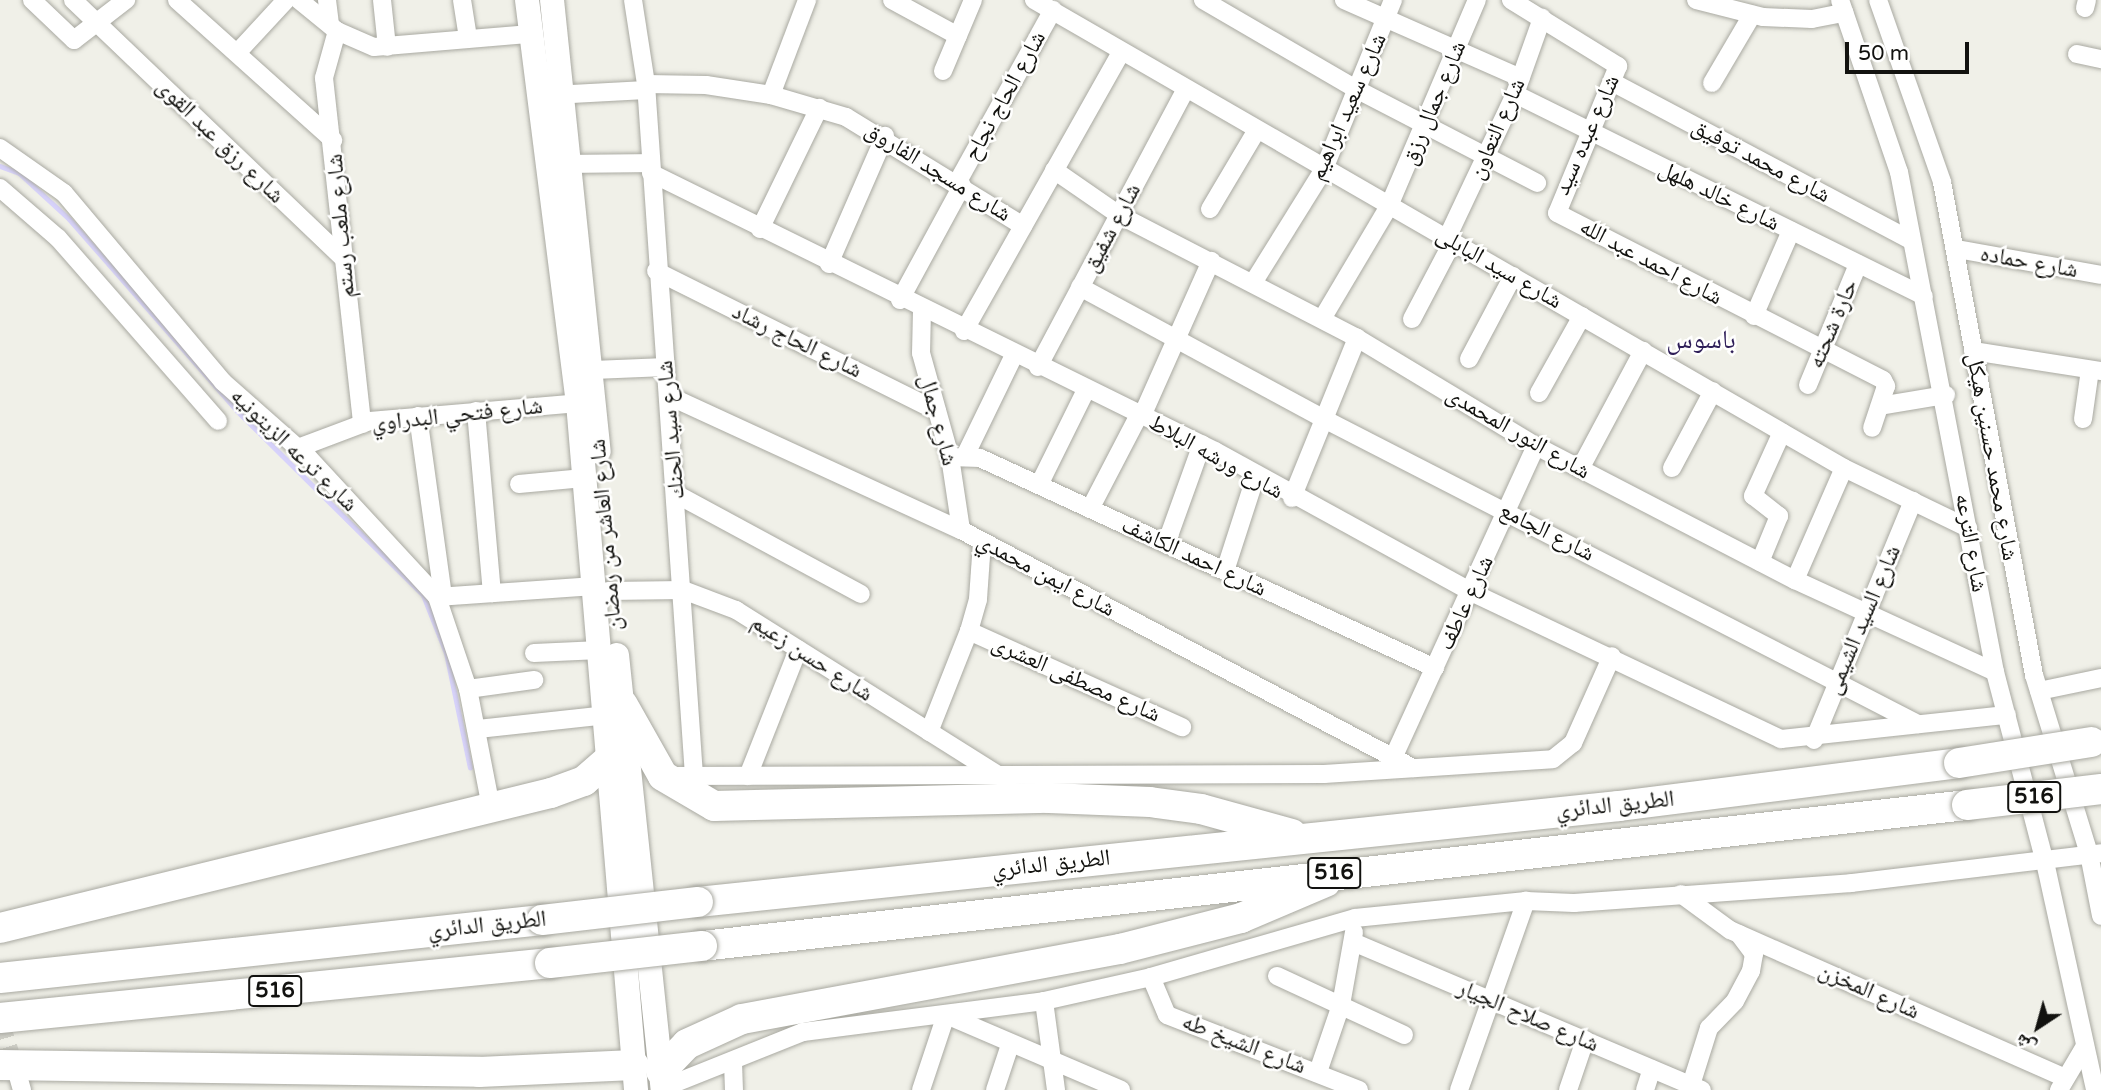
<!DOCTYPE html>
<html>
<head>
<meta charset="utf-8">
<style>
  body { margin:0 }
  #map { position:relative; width:2101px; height:1090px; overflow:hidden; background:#f0f0e8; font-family:"Varela Round","Noto Naskh Arabic",sans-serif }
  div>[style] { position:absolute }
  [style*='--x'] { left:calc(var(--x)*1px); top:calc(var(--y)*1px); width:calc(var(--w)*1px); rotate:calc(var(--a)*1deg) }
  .stream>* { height:5px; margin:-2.5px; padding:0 2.5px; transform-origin:2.5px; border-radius:2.5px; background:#d7d2fb }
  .street-tunnel>* { height:18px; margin-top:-9px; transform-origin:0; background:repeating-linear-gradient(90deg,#cfcfc7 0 18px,transparent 0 27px) }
  .roads { filter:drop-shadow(0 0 2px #a9a9a1) drop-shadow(0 0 2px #a9a9a1) }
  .street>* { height:18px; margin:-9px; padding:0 9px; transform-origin:9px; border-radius:9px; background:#fff }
  .secondary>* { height:24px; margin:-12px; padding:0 12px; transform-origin:12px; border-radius:12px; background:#fff }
  .highway>* { height:30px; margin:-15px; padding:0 15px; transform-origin:15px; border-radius:15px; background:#fff }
  .bridges { filter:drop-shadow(0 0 2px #a9a9a1) drop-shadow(0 0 2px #a9a9a1) }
  .highway-bridge>* { height:30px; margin:-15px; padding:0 15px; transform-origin:15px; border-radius:15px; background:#fff }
  span { translate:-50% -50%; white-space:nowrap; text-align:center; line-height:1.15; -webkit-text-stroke:5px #fffffe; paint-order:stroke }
  .shield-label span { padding:2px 5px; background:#fffffe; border:2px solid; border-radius:5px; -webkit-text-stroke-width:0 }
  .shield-label { font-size:21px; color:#12120f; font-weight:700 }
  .street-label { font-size:23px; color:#12120f }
  .quarter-label { font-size:26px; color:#2f1f59 }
  .north { position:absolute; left:2003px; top:992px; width:70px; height:70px; -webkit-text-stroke:5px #fffffe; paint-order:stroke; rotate:216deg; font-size:19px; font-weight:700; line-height:28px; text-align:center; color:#12120f }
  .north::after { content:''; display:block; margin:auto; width:24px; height:32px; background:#12120f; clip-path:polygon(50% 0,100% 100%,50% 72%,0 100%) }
  .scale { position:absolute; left:1845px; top:42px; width:124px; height:32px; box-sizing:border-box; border:4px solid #12120f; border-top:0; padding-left:9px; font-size:21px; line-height:24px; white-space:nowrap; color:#12120f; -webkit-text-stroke:5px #fffffe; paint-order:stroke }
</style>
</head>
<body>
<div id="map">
  <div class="stream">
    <i style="--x:0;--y:166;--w:20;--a:20"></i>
    <i style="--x:19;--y:173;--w:68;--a:42.6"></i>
    <i style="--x:69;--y:219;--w:255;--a:48.8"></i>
    <i style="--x:237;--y:411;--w:262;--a:44.7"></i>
    <i style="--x:423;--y:595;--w:62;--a:68.4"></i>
    <i style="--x:446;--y:653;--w:117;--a:78.2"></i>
  </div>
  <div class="street-tunnel">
    <i style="--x:0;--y:1021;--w:52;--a:72.3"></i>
  </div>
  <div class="roads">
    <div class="street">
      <i style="--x:32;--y:0;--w:58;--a:43.6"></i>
      <i style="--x:74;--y:40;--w:66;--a:-37.6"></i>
      <i style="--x:73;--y:0;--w:372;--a:43.7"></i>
      <i style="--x:177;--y:0;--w:210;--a:41.9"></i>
      <i style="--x:299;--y:0;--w:49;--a:39.2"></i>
      <i style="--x:337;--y:31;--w:40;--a:23.4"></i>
      <i style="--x:374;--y:47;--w:157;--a:-4.8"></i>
      <i style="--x:327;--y:0;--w:25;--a:83"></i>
      <i style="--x:382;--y:0;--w:47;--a:83.9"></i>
      <i style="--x:462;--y:0;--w:39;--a:81"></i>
      <i style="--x:633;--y:0;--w:85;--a:81.2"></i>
      <i style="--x:646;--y:84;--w:694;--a:86.03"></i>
      <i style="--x:892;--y:0;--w:75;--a:28.6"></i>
      <i style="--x:1034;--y:0;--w:935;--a:30.02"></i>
      <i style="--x:1844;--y:468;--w:138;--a:25.8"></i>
      <i style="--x:1203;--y:0;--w:177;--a:30.2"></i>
      <i style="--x:1356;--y:89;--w:204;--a:27.4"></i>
      <i style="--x:1344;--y:0;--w:193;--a:23.8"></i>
      <i style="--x:1511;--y:0;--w:126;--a:31.7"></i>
      <i style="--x:1618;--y:66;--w:159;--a:112.5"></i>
      <i style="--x:1557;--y:213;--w:366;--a:27.1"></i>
      <i style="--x:1883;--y:380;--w:7;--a:63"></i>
      <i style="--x:1886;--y:386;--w:44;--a:108.4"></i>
      <i style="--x:1696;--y:0;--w:69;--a:14.2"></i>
      <i style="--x:1763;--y:17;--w:49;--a:2.3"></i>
      <i style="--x:1812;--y:19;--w:33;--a:-11"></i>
      <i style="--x:1840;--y:0;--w:182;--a:71.1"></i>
      <i style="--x:1899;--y:172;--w:509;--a:79.13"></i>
      <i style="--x:1995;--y:672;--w:196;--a:75.3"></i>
      <i style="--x:2045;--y:862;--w:233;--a:77.6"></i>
      <i style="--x:1878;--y:0;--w:193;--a:70.6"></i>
      <i style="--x:1942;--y:182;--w:502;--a:79.43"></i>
      <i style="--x:2034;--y:675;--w:187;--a:72.9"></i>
      <i style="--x:2089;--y:854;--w:63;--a:79"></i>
      <i style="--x:2085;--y:8;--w:8;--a:-76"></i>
      <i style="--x:337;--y:31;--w:49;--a:105.5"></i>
      <i style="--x:324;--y:78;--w:348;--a:83.7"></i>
      <i style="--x:237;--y:53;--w:72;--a:-47.2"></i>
      <i style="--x:2077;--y:54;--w:25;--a:12"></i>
      <i style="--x:943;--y:71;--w:77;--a:-67.1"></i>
      <i style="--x:1612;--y:82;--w:338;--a:27.9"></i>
      <i style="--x:1712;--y:83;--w:79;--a:-59.5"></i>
      <i style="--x:646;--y:84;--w:60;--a:1"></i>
      <i style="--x:706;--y:85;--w:66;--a:8.7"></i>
      <i style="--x:771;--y:95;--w:78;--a:16.3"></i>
      <i style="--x:846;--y:117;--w:208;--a:31.6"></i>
      <i style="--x:1515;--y:94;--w:456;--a:26.3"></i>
      <i style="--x:553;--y:95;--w:93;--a:-3.1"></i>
      <i style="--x:771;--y:95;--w:102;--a:-69.2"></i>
      <i style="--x:0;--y:148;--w:78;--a:35.1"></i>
      <i style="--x:64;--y:193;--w:247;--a:49.9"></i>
      <i style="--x:223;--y:382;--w:113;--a:41.4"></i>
      <i style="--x:308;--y:457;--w:190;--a:47.3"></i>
      <i style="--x:437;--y:597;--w:97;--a:71.4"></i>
      <i style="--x:468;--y:689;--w:120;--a:79"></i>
      <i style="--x:570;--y:164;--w:80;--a:-0.7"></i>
      <i style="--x:1054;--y:170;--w:79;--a:34.7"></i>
      <i style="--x:1119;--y:215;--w:268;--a:27.3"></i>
      <i style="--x:1357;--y:338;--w:209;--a:31.1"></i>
      <i style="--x:1536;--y:446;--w:292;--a:27.4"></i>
      <i style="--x:1795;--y:580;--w:220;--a:24.7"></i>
      <i style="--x:651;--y:173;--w:629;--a:26.24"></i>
      <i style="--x:1215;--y:451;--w:292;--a:28.8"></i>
      <i style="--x:1471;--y:592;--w:343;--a:25.4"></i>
      <i style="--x:1781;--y:739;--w:227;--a:-6.1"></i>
      <i style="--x:957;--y:183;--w:198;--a:-61"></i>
      <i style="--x:0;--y:188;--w:77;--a:40.8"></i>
      <i style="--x:58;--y:238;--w:243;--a:48.8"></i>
      <i style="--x:1210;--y:209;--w:92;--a:-59.3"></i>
      <i style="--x:760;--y:229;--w:135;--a:-64"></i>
      <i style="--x:1447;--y:238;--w:159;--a:-64.7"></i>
      <i style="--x:1515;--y:94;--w:81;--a:-70.4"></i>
      <i style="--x:1957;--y:249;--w:146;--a:10.2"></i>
      <i style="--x:829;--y:264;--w:140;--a:-66.4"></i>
      <i style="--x:656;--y:271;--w:314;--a:26.5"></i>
      <i style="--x:1253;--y:283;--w:134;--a:-58.1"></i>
      <i style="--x:1324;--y:169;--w:183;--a:-67.8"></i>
      <i style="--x:1080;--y:287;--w:277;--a:28.4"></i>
      <i style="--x:1324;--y:419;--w:668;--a:27.18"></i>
      <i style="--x:900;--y:300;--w:130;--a:-61.5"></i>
      <i style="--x:922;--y:310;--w:43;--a:91.3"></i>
      <i style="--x:921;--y:353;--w:108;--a:74.4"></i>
      <i style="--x:950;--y:457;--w:74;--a:81.4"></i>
      <i style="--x:1754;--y:316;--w:93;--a:-66.5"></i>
      <i style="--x:1322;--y:319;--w:131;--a:-59.3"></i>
      <i style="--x:1389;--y:206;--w:224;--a:-66.9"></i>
      <i style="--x:1412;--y:319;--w:88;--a:-62.3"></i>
      <i style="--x:964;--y:331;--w:320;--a:-60.6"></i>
      <i style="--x:1973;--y:351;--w:130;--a:8.9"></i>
      <i style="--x:1469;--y:359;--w:94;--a:-62.1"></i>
      <i style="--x:1038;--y:367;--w:315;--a:-62"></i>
      <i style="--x:593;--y:370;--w:73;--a:-2.4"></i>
      <i style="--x:1808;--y:385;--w:131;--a:-67.5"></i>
      <i style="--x:1539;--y:393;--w:88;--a:-60.8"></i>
      <i style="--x:669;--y:396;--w:321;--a:24.7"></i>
      <i style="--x:961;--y:530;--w:511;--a:27.77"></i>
      <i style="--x:1880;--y:406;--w:67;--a:-9.5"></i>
      <i style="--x:476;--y:411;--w:183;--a:85"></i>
      <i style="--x:418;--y:416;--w:182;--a:82.1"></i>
      <i style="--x:1142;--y:416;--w:170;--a:-66"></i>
      <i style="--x:2083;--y:419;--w:49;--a:-81.9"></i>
      <i style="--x:298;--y:448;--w:77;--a:-20.6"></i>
      <i style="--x:370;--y:421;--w:209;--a:-4.9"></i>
      <i style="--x:965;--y:456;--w:112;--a:-64.1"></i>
      <i style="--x:950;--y:457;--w:30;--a:2"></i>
      <i style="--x:980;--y:458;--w:501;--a:24.78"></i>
      <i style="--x:1672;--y:468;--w:87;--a:-62"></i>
      <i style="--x:1580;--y:469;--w:134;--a:-61.9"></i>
      <i style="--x:519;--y:484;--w:65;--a:-5.3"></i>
      <i style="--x:1039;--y:485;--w:106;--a:-63.7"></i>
      <i style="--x:676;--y:494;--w:210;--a:28.4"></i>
      <i style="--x:1292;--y:498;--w:173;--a:-67.9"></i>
      <i style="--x:1090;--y:509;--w:106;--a:-62.5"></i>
      <i style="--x:1166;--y:544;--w:106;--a:-70.2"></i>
      <i style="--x:1760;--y:562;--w:50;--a:-67.6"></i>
      <i style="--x:1779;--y:516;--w:33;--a:-142"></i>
      <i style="--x:1753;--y:496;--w:70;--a:-65.6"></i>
      <i style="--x:1225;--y:571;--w:101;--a:-72.1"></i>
      <i style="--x:1795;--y:580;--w:122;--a:-66.4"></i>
      <i style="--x:608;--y:591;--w:75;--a:-0.8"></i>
      <i style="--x:683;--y:590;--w:57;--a:20.7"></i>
      <i style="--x:736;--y:610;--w:310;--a:32.2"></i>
      <i style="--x:437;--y:597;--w:158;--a:-4"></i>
      <i style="--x:969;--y:631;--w:234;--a:24.3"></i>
      <i style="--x:534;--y:653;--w:66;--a:-2.6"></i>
      <i style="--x:468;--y:689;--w:67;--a:-7.8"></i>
      <i style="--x:2039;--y:691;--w:63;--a:-11.8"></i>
      <i style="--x:478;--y:729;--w:130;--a:-6.2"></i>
      <i style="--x:929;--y:732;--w:109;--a:-68.4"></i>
      <i style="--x:969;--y:631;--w:33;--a:-74"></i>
      <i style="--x:978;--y:599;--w:57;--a:-86"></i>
      <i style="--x:1814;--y:740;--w:259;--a:-67.5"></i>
      <i style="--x:1393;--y:758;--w:343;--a:-65.4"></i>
      <i style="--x:670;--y:776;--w:654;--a:-0.18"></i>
      <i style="--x:1324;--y:774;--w:229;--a:-3.7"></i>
      <i style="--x:1553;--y:759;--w:26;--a:-39"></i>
      <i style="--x:1573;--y:743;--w:95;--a:-65.9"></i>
      <i style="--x:748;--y:776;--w:136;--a:-68.4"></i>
      <i style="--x:1681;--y:894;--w:61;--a:36.3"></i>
      <i style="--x:1730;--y:930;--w:364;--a:23.8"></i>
      <i style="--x:1353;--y:942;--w:379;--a:23"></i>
      <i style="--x:1277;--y:976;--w:140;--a:24.9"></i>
      <i style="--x:1151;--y:977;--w:41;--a:67.2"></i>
      <i style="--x:1167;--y:1015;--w:206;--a:21.3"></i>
      <i style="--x:1044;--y:1001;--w:90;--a:82.3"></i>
      <i style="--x:951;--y:1017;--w:185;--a:23.2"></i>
      <i style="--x:733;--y:1062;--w:28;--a:88"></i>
      <i style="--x:1318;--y:1072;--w:71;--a:-71.1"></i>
      <i style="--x:1341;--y:1005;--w:74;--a:-79.9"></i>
      <i style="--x:18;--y:1076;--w:15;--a:74"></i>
      <i style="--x:1691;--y:1085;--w:60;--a:-72.5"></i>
      <i style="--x:1709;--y:1028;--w:37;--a:-46"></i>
      <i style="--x:1735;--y:1001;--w:34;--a:-62"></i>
      <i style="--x:1751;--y:971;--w:17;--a:-80"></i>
      <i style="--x:1754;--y:954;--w:25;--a:-127"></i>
      <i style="--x:663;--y:1088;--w:151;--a:-21.8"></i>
      <i style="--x:803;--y:1032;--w:243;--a:-7.3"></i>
      <i style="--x:1044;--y:1001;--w:110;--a:-12.6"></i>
      <i style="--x:1151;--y:977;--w:212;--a:-16.1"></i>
      <i style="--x:1355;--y:918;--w:172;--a:-5.7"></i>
      <i style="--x:1526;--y:901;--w:48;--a:2.4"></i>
      <i style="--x:1574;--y:903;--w:278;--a:-4.1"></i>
      <i style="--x:1851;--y:883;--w:252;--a:-6.8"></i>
      <i style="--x:921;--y:1090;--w:76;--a:-71.6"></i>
      <i style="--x:995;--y:1090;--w:47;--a:-71.6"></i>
      <i style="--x:1459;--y:1090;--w:201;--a:-70.5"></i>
      <i style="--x:1568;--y:1090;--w:53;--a:-71.2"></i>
      <i style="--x:1645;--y:1090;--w:22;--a:-72"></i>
      <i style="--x:2059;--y:1090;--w:51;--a:-59.4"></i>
    </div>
    <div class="secondary">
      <i style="--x:527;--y:0;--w:406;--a:82.8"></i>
      <i style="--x:578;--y:403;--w:689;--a:85.17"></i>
      <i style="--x:552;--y:0;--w:454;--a:84.1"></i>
      <i style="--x:617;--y:655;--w:437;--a:84"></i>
    </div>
    <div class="highway">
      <i style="--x:623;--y:705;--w:81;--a:60.6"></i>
      <i style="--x:663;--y:776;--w:59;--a:30.5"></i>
      <i style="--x:714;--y:806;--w:335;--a:-1.4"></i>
      <i style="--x:1049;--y:798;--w:101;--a:2.3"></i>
      <i style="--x:1150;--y:802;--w:51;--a:7.8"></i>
      <i style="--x:1201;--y:809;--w:94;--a:15.4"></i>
      <i style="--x:698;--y:902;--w:926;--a:-5.95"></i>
      <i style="--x:1619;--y:806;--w:343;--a:-7.2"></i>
      <i style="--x:0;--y:928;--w:567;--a:-13.77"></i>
      <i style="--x:551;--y:793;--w:35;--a:-20"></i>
      <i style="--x:584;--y:781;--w:35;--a:-41"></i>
      <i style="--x:702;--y:946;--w:1273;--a:-6.36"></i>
      <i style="--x:0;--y:978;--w:545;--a:-6.11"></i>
      <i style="--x:0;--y:1018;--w:553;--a:-5.71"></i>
      <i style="--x:0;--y:1065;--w:479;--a:0.8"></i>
      <i style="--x:479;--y:1072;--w:155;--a:-2.6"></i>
      <i style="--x:661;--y:1071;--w:37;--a:-46"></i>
      <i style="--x:687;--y:1044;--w:60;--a:-24.4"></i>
      <i style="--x:742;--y:1019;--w:384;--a:-10.5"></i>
      <i style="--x:1120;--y:949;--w:125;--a:-14.4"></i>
      <i style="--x:1241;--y:918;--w:92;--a:-23"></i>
    </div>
  </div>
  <div class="bridges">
    <div class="highway-bridge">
      <i style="--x:1959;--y:763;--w:134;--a:-9"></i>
      <i style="--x:1967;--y:805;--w:135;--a:-6.8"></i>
      <i style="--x:542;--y:920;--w:157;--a:-6.6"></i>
      <i style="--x:550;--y:963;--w:153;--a:-6.4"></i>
    </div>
  </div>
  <div class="shield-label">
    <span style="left:2034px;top:797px">516</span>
    <span style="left:1334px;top:873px">516</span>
    <span style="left:275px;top:991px">516</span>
  </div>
  <div class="street-label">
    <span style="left:1005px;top:96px;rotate:-61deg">شارع الحاج نجاح</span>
    <span style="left:1434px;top:103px;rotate:-67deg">شارع جمال رزق</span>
    <span style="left:1348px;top:107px;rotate:-66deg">شارع سعيد ابراهيم</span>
    <span style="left:1497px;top:129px;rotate:-66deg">شارع التعاون</span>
    <span style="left:1587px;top:135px;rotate:-66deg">شارع عبده سيد</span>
    <span style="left:220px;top:141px;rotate:44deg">شارع رزق عبد القوى</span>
    <span style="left:1761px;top:161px;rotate:28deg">شارع محمد توفيق</span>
    <span style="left:938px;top:172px;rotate:32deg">شارع مسجد الفاروق</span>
    <span style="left:1719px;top:196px;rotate:26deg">شارع خالد هلهل</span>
    <span style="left:341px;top:226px;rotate:-95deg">شارع ملعب رستم</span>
    <span style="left:1112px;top:228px;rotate:-62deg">شارع شفيق</span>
    <span style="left:1651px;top:262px;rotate:28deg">شارع احمد عبد الله</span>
    <span style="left:2029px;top:262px;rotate:10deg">شارع حماده</span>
    <span style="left:1499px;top:268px;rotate:30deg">شارع سيد البابلى</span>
    <span style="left:1833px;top:324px;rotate:-67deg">حارة شحته</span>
    <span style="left:797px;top:341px;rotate:26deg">شارع الحاج رشاد</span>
    <span style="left:457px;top:415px;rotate:-6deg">شارع فتحي البدراوي</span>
    <span style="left:938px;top:420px;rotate:75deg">شارع جمال</span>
    <span style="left:671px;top:430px;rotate:-95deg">شارع سيد الحنك</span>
    <span style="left:1518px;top:433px;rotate:30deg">شارع النور المحمدى</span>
    <span style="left:294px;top:450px;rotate:44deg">شارع ترعه الزيتونيه</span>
    <span style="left:1216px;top:457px;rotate:29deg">شارع ورشه البلاط</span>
    <span style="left:1992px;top:457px;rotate:80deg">شارع محمد حسنين هيكل</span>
    <span style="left:1547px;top:532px;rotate:27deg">شارع الجامع</span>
    <span style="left:606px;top:535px;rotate:-95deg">شارع العاشر من رمضان</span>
    <span style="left:1971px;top:543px;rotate:80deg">شارع الترعه</span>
    <span style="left:1194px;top:557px;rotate:25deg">شارع احمد الكاشف</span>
    <span style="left:1046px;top:575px;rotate:28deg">شارع ايمن محمدي</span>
    <span style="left:1466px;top:603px;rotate:-65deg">شارع عاطف</span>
    <span style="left:1863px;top:620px;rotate:-67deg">شارع السيد الشيمى</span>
    <span style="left:812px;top:658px;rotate:33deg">شارع حسن زعيم</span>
    <span style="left:1076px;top:679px;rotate:24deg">شارع مصطفى العشرى</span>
    <span style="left:1615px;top:805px;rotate:-6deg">الطريق الدائري</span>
    <span style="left:1051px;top:864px;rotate:-6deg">الطريق الدائري</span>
    <span style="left:487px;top:925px;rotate:-6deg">الطريق الدائري</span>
    <span style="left:1869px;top:991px;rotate:24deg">شارع المخزن</span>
    <span style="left:1528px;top:1016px;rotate:23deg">شارع صلاح الجيار</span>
    <span style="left:1244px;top:1044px;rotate:21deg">شارع الشيخ طه</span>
  </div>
  <div class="quarter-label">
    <span style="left:1701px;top:340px">باسوس</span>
  </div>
  <div class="north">ش</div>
  <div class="scale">50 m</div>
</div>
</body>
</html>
